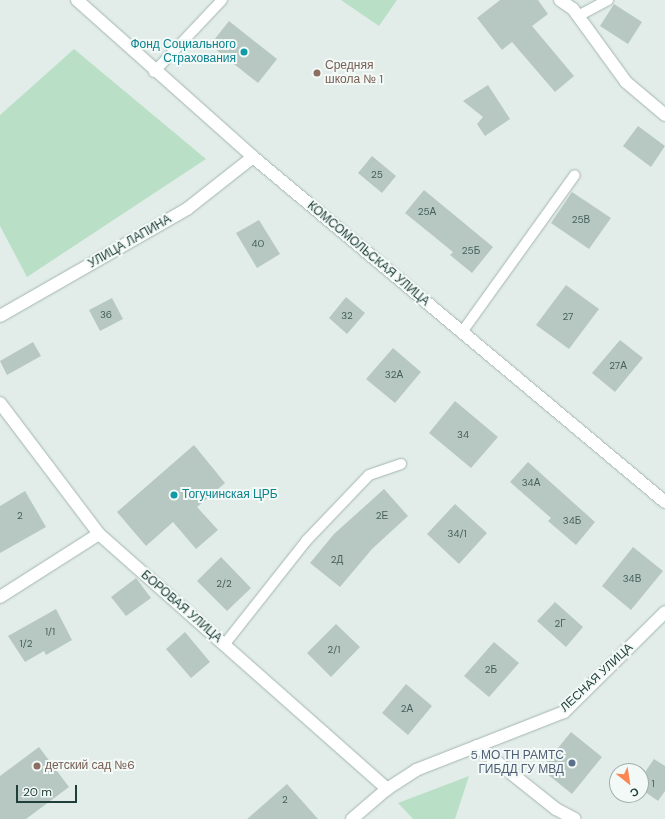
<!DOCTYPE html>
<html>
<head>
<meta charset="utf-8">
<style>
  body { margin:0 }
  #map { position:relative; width:665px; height:819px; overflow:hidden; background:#e2ede9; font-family:"DM Sans",sans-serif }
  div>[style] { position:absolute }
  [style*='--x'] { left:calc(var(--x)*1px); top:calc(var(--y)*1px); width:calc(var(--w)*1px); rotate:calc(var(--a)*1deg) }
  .green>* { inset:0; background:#b9e0c6 }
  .building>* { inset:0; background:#b7c8c2 }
  .roads { filter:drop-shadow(0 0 1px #a4b5b1) drop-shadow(0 0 1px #a4b5b1) }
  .lane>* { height:10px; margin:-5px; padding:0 5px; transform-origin:5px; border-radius:5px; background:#fff }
  .street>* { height:12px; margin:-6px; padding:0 6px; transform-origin:6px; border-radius:6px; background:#fff }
  .secondary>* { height:12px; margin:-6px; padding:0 6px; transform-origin:6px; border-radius:6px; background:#fff }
  .dots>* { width:11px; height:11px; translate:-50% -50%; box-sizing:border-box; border:2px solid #f2f9f6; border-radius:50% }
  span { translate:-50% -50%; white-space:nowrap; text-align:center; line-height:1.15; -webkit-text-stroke:4px #f2f9f6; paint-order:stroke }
  .number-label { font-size:10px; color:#46615b }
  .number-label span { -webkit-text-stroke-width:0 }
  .culture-label { font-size:12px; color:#0d838f }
  .right { translate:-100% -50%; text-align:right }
  .left { translate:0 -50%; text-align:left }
  .education-label { font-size:12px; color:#785e54 }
  .street-label { font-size:12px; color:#203f39 }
  .service-label { font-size:12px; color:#4e5e75 }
  .north { position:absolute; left:609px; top:763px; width:40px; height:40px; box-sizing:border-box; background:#f2f9f6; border:1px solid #9eafaa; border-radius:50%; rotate:150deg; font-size:11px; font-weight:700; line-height:16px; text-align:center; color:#203f39 }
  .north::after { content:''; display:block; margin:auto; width:14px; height:18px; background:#fb8652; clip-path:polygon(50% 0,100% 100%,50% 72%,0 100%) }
  .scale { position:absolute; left:16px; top:785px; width:61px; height:18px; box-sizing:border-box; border:2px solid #203f39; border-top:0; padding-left:5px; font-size:12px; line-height:14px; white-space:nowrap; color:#203f39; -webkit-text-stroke:3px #f2f9f6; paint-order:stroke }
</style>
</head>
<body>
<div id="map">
  <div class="green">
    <i style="clip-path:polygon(341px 0,397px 0,379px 26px)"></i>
    <i style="clip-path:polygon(74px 49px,206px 159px,27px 277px,0 226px,0 115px)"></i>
    <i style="clip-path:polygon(469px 776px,455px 819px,413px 819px,398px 803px)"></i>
  </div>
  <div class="building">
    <i style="clip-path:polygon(500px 0,538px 0,548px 14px,532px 26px,574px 76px,555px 92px,512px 42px,502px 50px,477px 18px)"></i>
    <i style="clip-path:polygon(614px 4px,642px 22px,628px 44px,600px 26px)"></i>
    <i style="clip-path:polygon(229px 21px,277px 59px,258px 83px,210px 45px)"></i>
    <i style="clip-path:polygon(488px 85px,510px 119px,485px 136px,477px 124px,483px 117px,463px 101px)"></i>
    <i style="clip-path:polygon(638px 126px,665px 146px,651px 167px,623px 146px)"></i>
    <i style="clip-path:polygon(372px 156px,396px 176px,382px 193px,358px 173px)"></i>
    <i style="clip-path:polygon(424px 190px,493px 247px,472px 273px,450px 255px,453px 252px,405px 213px)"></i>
    <i style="clip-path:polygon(572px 192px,611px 218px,589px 249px,551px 223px)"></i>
    <i style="clip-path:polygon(259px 220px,280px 254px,257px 268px,236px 233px)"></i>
    <i style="clip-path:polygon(566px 285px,599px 309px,569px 349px,536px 325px)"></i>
    <i style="clip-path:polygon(346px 297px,365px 313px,347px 334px,329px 318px)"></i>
    <i style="clip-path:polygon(112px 298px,123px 319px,100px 331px,89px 310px)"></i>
    <i style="clip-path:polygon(620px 340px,643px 358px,615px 392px,592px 373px)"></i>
    <i style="clip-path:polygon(33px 342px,41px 356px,7px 375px,0 361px)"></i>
    <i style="clip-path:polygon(393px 348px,421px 372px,395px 403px,366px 379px)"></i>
    <i style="clip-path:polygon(455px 401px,498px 437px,471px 468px,429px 433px)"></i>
    <i style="clip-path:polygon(194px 445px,225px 483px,197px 507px,218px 530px,196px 549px,173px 522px,146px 546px,117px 512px)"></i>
    <i style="clip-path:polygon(528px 462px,595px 522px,576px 545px,548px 521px,551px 518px,510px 482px)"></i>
    <i style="clip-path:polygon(384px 489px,408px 516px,372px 549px,340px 587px,310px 563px,334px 534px)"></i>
    <i style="clip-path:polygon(25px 491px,46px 527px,0 553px,0 506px)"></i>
    <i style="clip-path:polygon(455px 504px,487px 533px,459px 564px,427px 534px)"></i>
    <i style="clip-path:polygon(633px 547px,663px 571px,631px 610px,602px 586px)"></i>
    <i style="clip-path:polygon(221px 557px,251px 588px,227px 611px,197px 581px)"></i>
    <i style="clip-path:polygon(136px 578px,151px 598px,126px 616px,111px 597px)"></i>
    <i style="clip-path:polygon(555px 602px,583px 627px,566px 647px,537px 621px)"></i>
    <i style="clip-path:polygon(56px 609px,72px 640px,46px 655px,44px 651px,25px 662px,8px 636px)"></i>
    <i style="clip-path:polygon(336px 624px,360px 647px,331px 677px,307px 653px)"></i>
    <i style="clip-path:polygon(185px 632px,210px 662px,191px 678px,166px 649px)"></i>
    <i style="clip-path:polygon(494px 642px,519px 663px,489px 697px,464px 676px)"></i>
    <i style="clip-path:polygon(406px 684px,432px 706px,408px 735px,382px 713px)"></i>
    <i style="clip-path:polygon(571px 732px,602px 757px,572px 794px,541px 769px)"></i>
    <i style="clip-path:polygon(39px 747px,69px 787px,26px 819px,0 819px,0 776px)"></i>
    <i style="clip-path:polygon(654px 759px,665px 766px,665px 791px,658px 801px,641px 789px,641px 778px)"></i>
    <i style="clip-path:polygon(287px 784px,318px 819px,247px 819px)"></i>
  </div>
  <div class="roads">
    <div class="lane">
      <i style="--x:578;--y:16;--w:34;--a:-28"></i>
      <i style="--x:154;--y:72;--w:99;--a:-46.6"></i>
      <i style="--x:462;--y:332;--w:193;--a:-54.3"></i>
      <i style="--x:224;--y:645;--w:132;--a:-51.7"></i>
      <i style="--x:306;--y:541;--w:91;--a:-46.3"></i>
      <i style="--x:369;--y:475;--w:34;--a:-19"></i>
    </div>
    <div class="street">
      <i style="--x:560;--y:0;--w:16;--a:35"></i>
      <i style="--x:573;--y:9;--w:90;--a:54"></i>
      <i style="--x:626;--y:82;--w:51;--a:40.2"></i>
      <i style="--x:0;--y:316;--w:215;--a:-29.8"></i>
      <i style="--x:187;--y:209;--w:84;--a:-38.2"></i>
      <i style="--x:0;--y:403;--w:164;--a:52.9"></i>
      <i style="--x:99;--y:534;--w:385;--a:41.5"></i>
      <i style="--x:0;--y:597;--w:117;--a:-32.5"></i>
      <i style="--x:477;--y:746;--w:101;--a:38.6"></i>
      <i style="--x:556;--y:809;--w:21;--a:28"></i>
      <i style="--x:352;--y:819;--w:46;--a:-40.6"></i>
      <i style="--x:387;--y:789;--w:35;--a:-33"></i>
      <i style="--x:416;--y:770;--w:159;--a:-21.4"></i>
      <i style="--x:564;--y:712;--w:142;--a:-44.7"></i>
    </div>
    <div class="secondary">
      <i style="--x:77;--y:0;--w:236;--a:41.7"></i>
      <i style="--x:253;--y:157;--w:537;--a:39.94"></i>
    </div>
  </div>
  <div class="dots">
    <i style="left:244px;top:52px;background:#0f9aa8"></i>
    <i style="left:317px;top:73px;background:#8d6e63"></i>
    <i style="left:174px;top:495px;background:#0f9aa8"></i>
    <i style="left:572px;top:763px;background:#5c6f8a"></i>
    <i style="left:37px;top:766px;background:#8d6e63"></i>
  </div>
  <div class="number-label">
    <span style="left:377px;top:175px">25</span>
    <span style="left:427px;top:212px">25А</span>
    <span style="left:581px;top:220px">25В</span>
    <span style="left:258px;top:244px">40</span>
    <span style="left:471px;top:251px">25Б</span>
    <span style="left:106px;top:315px">36</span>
    <span style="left:347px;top:316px">32</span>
    <span style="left:568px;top:317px">27</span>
    <span style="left:618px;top:366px">27А</span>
    <span style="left:394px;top:375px">32А</span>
    <span style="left:463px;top:435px">34</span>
    <span style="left:531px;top:483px">34А</span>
    <span style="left:20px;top:516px">2</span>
    <span style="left:382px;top:516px">2Е</span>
    <span style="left:572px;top:521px">34Б</span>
    <span style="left:457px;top:534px">34/1</span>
    <span style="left:337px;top:560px">2Д</span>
    <span style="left:632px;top:579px">34В</span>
    <span style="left:224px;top:584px">2/2</span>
    <span style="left:560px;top:624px">2Г</span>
    <span style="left:50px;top:632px">1/1</span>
    <span style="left:26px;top:644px">1/2</span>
    <span style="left:334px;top:650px">2/1</span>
    <span style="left:491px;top:670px">2Б</span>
    <span style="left:407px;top:709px">2А</span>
    <span style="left:653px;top:784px">1</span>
    <span style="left:285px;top:800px">2</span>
  </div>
  <div class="culture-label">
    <span class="right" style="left:236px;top:52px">Фонд Социального<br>Страхования</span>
    <span class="left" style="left:182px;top:495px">Тогучинская ЦРБ</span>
  </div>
  <div class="education-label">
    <span class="left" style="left:325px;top:73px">Средняя<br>школа № 1</span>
    <span class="left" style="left:45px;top:766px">детский сад №6</span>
  </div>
  <div class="street-label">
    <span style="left:130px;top:242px;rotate:-30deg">УЛИЦА ЛАПИНА</span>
    <span style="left:368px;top:254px;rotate:40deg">КОМСОМОЛЬСКАЯ УЛИЦА</span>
    <span style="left:181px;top:607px;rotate:41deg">БОРОВАЯ УЛИЦА</span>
    <span style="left:597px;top:678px;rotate:-43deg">ЛЕСНАЯ УЛИЦА</span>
  </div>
  <div class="service-label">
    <span class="right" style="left:564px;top:763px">5 МО ТН РАМТС<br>ГИБДД ГУ МВД</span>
  </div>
  <div class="north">С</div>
  <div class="scale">20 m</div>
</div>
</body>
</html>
